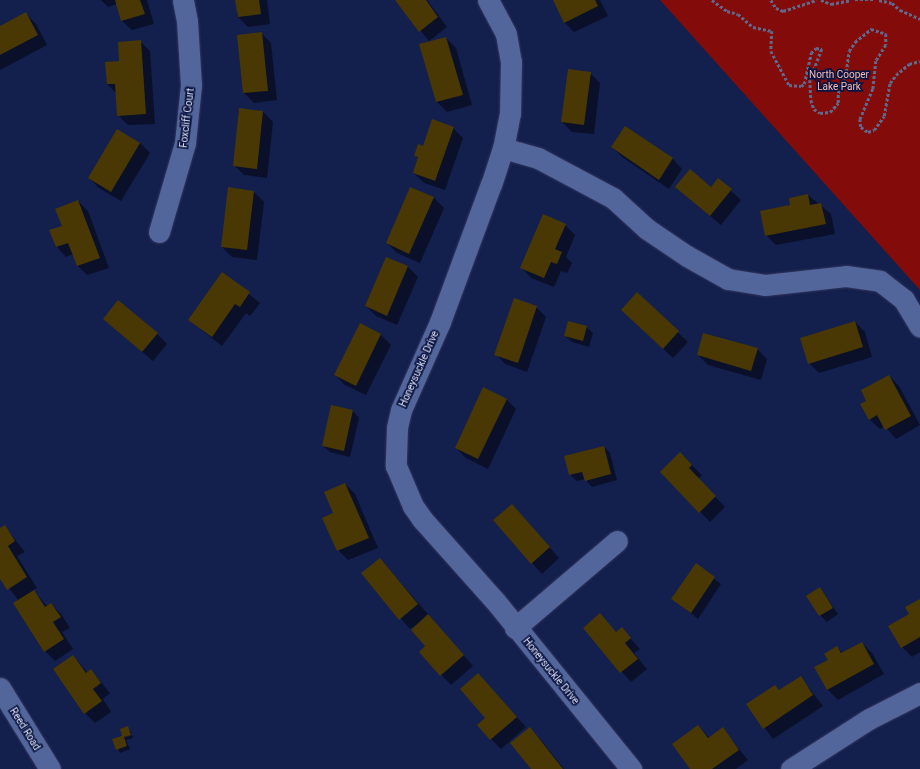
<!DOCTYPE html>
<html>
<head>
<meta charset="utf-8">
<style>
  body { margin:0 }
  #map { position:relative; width:920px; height:769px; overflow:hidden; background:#131f4d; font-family:Roboto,sans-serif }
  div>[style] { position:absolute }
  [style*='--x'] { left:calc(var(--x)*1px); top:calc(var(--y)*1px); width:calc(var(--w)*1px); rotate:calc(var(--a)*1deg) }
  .green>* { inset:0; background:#830c0b }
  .shadow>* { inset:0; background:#0007 }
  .building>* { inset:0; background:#493803 }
  .path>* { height:2.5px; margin-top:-1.25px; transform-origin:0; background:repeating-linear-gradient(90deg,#5e698c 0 3px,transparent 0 5px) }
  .roads { filter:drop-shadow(0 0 1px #34375e) drop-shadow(0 0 1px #34375e) }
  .minor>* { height:21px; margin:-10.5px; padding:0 10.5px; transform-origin:10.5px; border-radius:10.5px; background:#53669b }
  span { translate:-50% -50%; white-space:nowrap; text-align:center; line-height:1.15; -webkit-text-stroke:3.5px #0b1542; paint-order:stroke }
  .park-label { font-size:10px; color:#fabab1 }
  .street-label { font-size:10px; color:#e2e9fb }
</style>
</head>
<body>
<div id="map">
  <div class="green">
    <i style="clip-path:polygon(660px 0,920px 0,920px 290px)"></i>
  </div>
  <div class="shadow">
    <i style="clip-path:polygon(101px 0,147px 0,154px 24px,132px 30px,122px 21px,117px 4px,108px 7px)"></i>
    <i style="clip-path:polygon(236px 0,267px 0,270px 24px,248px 27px,238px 17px)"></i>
    <i style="clip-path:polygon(396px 0,427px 0,447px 27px,429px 41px)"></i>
    <i style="clip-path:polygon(554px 0,600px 0,608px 16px,574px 32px,564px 22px)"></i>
    <i style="clip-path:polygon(26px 14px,36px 24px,47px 45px,0 70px,0 27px)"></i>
    <i style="clip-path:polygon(261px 33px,271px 43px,277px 100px,254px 103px,244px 93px)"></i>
    <i style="clip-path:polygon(446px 38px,456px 48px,472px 105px,447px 112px,437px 102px,421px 45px)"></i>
    <i style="clip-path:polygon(140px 41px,150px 51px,155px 124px,128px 125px,118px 115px,116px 93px,107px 84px,120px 62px)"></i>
    <i style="clip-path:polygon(590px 73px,600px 83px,594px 134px,572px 132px,562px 122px)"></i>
    <i style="clip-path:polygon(239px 109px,263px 112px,273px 122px,267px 178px,244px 175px,234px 165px)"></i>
    <i style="clip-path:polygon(626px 127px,673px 159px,682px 169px,669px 189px,622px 157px,612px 147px)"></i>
    <i style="clip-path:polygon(453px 128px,463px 138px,445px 190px,424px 183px,414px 173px,419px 159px,415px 155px)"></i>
    <i style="clip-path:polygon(140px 143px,150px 153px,121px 201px,99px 188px,89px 178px)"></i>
    <i style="clip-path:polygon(718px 179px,741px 200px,721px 225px,676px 187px,711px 188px)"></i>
    <i style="clip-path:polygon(411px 188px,434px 198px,444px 208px,420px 263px,397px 253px,387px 243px)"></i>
    <i style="clip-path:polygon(254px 192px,264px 202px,257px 260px,232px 257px,222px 247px)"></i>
    <i style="clip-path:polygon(808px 195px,831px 214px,835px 234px,776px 245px,766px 235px,791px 206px)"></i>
    <i style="clip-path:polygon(78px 201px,88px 211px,109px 268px,87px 275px,77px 265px,73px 254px,66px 257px,57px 247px,51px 231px,63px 226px)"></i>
    <i style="clip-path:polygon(565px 225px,575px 235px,566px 257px,572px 263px,567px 273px,561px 271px,554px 287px,531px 278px,522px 268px)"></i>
    <i style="clip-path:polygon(387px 258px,408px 267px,418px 277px,397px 325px,376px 316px,366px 306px)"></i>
    <i style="clip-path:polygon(222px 273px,260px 303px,250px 316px,246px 313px,222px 346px,189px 320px)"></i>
    <i style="clip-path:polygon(637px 294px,688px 342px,673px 358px,632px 320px)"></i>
    <i style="clip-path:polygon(536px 307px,546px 317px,527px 372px,505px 364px,496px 354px)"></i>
    <i style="clip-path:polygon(104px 319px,157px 334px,167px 344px,153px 361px)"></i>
    <i style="clip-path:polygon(855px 322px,865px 332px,872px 357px,819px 373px,809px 363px)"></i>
    <i style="clip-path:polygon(360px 325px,381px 335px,391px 345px,366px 395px,345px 385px,335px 375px)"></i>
    <i style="clip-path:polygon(586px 327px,593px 333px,589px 347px,572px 342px,565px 336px)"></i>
    <i style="clip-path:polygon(757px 349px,767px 359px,761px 380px,708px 365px,698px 355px)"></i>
    <i style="clip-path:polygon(889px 376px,899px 386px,920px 425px,896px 439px,885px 426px,880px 429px,870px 420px,868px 401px)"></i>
    <i style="clip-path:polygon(506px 399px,516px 409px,488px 469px,466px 458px,456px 448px)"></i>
    <i style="clip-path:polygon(332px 406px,353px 411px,359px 418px,350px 457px,330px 452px,323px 446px)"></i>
    <i style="clip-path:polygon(604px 447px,610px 453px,617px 480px,592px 487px,585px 479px,577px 481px,570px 475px)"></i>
    <i style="clip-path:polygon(680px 454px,702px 475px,698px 479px,725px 507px,710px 522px,661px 472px)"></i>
    <i style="clip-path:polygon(345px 484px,355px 494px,378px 548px,348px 560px,338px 550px,334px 514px)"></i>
    <i style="clip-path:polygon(512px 505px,559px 558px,542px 574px,494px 520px)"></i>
    <i style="clip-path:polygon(5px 527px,25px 552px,17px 556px,37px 588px,33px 590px,47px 606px,51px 604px,61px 614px,70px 628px,62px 632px,73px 649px,55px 661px,45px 651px,14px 604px,19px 601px,0 577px,0 530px)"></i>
    <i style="clip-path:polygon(380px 559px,473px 666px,451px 685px,420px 652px,427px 646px,421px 622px,410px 629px,362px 573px)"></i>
    <i style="clip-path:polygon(696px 565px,721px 584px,698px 619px,673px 599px)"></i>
    <i style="clip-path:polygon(820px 588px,838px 614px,827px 622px,820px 615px)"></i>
    <i style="clip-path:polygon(920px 600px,920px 652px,912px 657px,902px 647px,910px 615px)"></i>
    <i style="clip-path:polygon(600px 615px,617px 633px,622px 629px,640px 649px,634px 653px,647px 669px,631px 682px,584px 628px)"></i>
    <i style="clip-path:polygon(862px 643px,872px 653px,884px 674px,838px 700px,828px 690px,816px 668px,829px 660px,837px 648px,843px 653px)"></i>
    <i style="clip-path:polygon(73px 656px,88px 673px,91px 670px,110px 693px,103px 699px,111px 712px,95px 723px,85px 713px)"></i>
    <i style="clip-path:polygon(478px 674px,526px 727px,501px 749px,491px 739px)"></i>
    <i style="clip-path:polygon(800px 677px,823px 706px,773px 739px,747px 705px,775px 686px,780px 691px)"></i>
    <i style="clip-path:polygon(698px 726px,710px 738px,723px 729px,748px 760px,736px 769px,691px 769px)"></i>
    <i style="clip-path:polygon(127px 727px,132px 733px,124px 738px,132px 735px,133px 738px,126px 740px,130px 749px,120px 753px,113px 740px,124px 736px)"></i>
    <i style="clip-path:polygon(530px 729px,540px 739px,564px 769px,532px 769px)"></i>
  </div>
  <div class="building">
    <i style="clip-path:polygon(115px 0,140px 0,145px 14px,121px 21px)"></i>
    <i style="clip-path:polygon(235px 0,259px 0,261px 14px,238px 17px)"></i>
    <i style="clip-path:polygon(395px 0,426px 0,438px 17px,419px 32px)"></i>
    <i style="clip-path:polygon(553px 0,595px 0,598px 6px,564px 23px)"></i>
    <i style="clip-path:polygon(26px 12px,38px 35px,0 55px,0 26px)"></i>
    <i style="clip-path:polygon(262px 32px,268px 91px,243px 93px,237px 35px)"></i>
    <i style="clip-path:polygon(446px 37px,463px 95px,436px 102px,419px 44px)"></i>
    <i style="clip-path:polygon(141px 40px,146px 114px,117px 116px,115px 84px,107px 84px,105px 62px,119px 61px,118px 42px)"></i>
    <i style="clip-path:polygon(568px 69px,591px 72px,584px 125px,561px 122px)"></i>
    <i style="clip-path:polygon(239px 108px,263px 111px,257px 169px,233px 166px)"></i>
    <i style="clip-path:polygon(432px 119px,454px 127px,435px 181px,413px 173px,418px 157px,414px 156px,418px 144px,423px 146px)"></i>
    <i style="clip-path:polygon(625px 126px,673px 158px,659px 180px,611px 147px)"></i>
    <i style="clip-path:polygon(117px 129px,140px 143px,111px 192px,88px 178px)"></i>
    <i style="clip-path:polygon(690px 169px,711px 187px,718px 178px,732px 189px,710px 216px,675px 187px)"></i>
    <i style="clip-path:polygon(228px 187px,254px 191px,247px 250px,221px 247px)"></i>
    <i style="clip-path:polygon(410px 187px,434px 197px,409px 254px,386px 243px)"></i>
    <i style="clip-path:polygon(808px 194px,810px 205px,821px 203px,826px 224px,765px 236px,760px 211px,790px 205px,789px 198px)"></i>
    <i style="clip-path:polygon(78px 200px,100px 258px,77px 266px,68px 243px,56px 247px,49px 230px,62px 226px,55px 209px)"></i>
    <i style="clip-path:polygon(543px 214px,566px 224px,555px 249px,562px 252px,557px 264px,551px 262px,544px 278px,520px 268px)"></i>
    <i style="clip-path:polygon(386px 257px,408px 266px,387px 316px,365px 306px)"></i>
    <i style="clip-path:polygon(222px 272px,250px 292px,240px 307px,235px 304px,212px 337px,188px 320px)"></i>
    <i style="clip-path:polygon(637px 292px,679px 331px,663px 349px,621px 310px)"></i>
    <i style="clip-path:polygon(514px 298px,537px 306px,518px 363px,494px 355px)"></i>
    <i style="clip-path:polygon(118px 300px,158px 333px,142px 352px,103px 319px)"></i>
    <i style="clip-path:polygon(568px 321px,587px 326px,583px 341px,564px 336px)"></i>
    <i style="clip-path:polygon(855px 321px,863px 347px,808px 364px,800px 338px)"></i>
    <i style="clip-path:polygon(360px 323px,381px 334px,356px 386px,334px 375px)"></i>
    <i style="clip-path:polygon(703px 333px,758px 348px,751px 371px,697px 355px)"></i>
    <i style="clip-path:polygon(889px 375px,911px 416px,885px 430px,877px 415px,869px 420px,860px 404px,866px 401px,861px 390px)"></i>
    <i style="clip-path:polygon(483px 387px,507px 399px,478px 459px,455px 448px)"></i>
    <i style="clip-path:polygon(331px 405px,353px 410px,344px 451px,322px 446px)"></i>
    <i style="clip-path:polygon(604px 446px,611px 474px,585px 481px,582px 472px,569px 475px,564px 456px)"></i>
    <i style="clip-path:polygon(680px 452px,692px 465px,689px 468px,716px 496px,699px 513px,660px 472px)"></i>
    <i style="clip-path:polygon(345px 483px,369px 538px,337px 551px,322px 518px,333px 513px,324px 492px)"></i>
    <i style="clip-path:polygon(512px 504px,550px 547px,531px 564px,493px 520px)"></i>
    <i style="clip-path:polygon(5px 525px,15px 541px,8px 546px,27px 577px,7px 590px,0 579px,0 528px)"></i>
    <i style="clip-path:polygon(380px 558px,418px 604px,399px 620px,361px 573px)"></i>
    <i style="clip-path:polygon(696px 563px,715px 577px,691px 613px,671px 599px)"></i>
    <i style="clip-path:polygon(820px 587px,833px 608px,819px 616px,806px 596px)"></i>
    <i style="clip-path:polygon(34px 590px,45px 607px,51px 603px,61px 617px,53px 622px,64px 639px,44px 652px,13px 603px)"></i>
    <i style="clip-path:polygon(920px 599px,920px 637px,901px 648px,888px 626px,909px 614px,905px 607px)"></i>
    <i style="clip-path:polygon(600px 613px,616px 632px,622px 627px,631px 638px,625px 643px,638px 659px,620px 673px,583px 628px)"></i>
    <i style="clip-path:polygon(428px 614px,464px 655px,440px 676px,419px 652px,425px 646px,411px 630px)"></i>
    <i style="clip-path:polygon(862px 642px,874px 664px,827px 690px,814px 667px,828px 660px,824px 654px,837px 646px,841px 653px)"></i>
    <i style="clip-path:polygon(73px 655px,86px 673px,91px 669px,101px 683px,93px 689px,102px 701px,84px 714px,53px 669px)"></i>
    <i style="clip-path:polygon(478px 673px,517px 717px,490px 740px,477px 725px,485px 718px,460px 689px)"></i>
    <i style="clip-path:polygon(801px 676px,813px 695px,763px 729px,746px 704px,775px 685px,779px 690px)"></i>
    <i style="clip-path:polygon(698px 725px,708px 738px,723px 727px,739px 750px,712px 769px,690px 769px,672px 744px)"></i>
    <i style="clip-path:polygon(128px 726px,131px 735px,124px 737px,127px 746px,116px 750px,112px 739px,122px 736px,120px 729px)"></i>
    <i style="clip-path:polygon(530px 727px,563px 769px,531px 769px,510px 743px)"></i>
  </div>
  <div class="path">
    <i style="--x:712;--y:0;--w:19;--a:36"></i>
    <i style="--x:727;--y:11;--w:11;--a:15"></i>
    <i style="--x:738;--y:14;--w:20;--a:41"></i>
    <i style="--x:753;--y:27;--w:19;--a:12"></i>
    <i style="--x:772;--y:31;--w:20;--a:93"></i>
    <i style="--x:771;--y:51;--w:38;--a:62"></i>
    <i style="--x:789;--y:85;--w:12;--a:5"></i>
    <i style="--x:801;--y:86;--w:4;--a:-34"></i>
    <i style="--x:804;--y:84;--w:32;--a:-77"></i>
    <i style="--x:811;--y:53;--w:7;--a:-45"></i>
    <i style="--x:816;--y:48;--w:6;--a:9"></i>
    <i style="--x:822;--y:49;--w:33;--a:111"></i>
    <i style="--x:810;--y:80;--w:20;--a:87"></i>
    <i style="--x:811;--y:100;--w:9;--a:72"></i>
    <i style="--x:814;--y:109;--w:7;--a:34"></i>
    <i style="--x:820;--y:113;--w:10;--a:-6"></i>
    <i style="--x:830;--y:112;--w:12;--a:-48"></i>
    <i style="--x:838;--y:103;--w:10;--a:-90"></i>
    <i style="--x:838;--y:93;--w:22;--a:-69"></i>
    <i style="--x:846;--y:72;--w:21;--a:-82"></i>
    <i style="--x:849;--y:51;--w:11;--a:-56"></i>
    <i style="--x:855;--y:42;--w:21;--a:-39"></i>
    <i style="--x:871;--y:29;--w:16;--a:18"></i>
    <i style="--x:886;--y:34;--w:11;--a:90"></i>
    <i style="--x:886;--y:45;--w:19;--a:122"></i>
    <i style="--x:876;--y:61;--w:28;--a:96"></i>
    <i style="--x:873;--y:89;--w:33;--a:113"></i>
    <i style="--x:860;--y:119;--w:8;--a:83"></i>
    <i style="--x:861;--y:127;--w:9;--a:36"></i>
    <i style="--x:868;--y:132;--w:6;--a:-18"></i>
    <i style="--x:874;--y:130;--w:17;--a:-54"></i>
    <i style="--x:884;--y:116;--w:34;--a:-80"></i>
    <i style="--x:890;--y:83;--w:10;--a:-53"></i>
    <i style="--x:896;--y:75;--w:17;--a:-40"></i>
    <i style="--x:909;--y:64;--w:11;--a:-15"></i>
    <i style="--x:771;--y:0;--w:9;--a:58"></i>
    <i style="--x:776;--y:8;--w:8;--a:23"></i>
    <i style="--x:783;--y:11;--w:35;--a:-18"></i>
    <i style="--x:821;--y:0;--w:11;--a:22"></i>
    <i style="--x:831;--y:4;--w:20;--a:-11"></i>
    <i style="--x:855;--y:0;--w:18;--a:0"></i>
    <i style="--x:879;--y:0;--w:13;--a:13"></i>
    <i style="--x:892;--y:3;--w:11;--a:41"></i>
    <i style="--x:900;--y:10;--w:22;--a:24"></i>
  </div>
  <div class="roads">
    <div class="minor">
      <i style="--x:488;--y:0;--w:38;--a:62"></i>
      <i style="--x:506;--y:34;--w:28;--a:80"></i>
      <i style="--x:511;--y:62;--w:51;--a:91.1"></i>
      <i style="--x:510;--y:113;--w:36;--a:101"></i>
      <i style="--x:503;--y:148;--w:38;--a:108"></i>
      <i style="--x:491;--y:184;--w:147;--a:110.3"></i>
      <i style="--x:440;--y:322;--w:96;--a:113.9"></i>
      <i style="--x:401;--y:410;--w:18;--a:103"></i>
      <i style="--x:397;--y:428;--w:38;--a:92"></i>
      <i style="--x:396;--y:466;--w:43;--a:67"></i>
      <i style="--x:413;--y:506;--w:16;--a:55"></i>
      <i style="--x:422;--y:519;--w:111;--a:48.3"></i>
      <i style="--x:496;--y:602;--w:215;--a:51"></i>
      <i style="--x:503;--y:148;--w:36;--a:16"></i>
      <i style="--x:538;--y:158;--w:85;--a:28.1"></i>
      <i style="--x:613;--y:198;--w:46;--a:42.4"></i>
      <i style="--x:647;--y:229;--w:48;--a:34"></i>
      <i style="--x:687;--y:256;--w:47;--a:29.3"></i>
      <i style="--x:728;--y:279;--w:37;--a:9"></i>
      <i style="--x:765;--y:285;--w:81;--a:-6.3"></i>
      <i style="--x:846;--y:276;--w:34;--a:8"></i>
      <i style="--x:880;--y:281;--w:31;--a:38"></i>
      <i style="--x:904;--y:300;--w:31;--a:59"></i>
      <i style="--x:159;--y:232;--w:93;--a:-73.7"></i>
      <i style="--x:185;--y:143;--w:58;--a:-84.1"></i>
      <i style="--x:191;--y:85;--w:64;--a:-93.6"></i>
      <i style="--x:187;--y:21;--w:21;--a:-101"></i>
      <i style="--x:515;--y:628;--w:134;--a:-40.5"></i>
      <i style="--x:0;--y:688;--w:95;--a:58.3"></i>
      <i style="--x:791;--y:769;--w:93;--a:-32.7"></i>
      <i style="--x:869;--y:719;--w:57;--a:-27"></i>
    </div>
  </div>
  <div class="park-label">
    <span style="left:839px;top:80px">North Cooper<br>Lake Park</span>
  </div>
  <div class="street-label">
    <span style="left:187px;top:118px;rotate:-83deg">Foxcliff Court</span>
    <span style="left:419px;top:369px;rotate:-66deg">Honeysuckle Drive</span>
    <span style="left:551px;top:671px;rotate:51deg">Honeysuckle Drive</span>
    <span style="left:25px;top:729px;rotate:58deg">Reed Road</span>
  </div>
</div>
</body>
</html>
